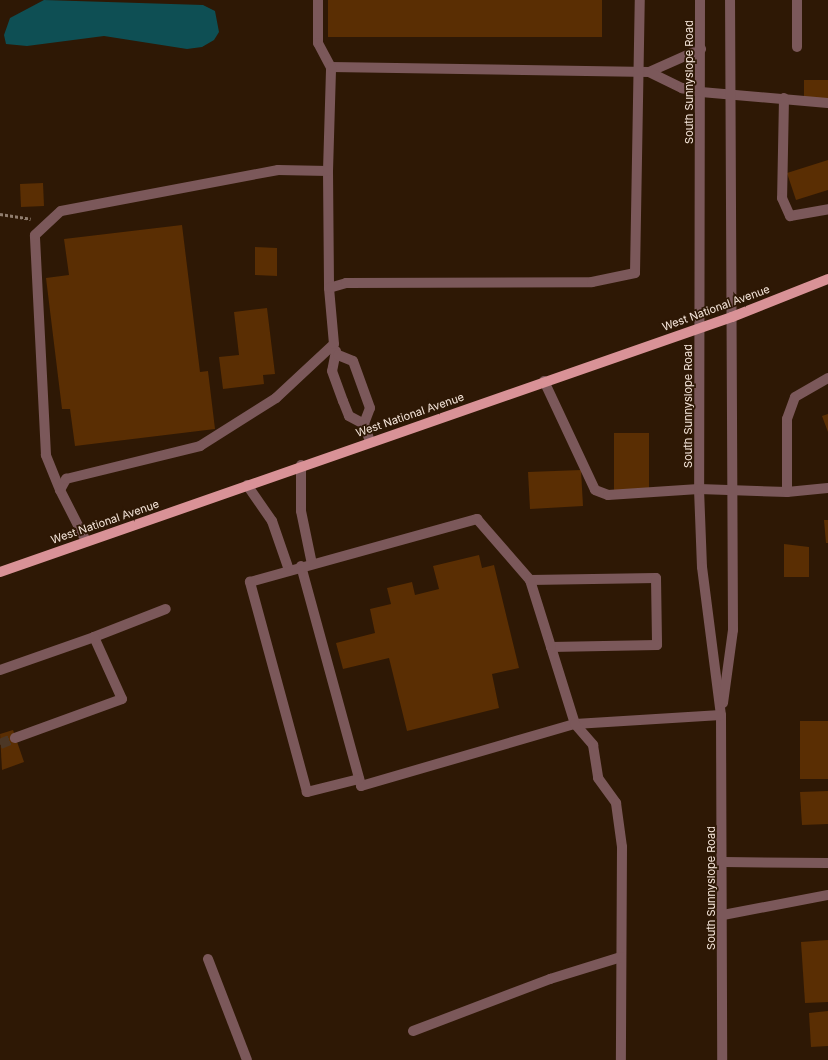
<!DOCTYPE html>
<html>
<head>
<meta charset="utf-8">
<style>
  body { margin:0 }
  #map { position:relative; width:828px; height:1060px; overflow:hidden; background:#2e1805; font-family:Inter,sans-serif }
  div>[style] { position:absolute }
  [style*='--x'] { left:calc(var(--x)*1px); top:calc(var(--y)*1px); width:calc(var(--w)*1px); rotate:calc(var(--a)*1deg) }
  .water>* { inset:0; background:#0e4f54 }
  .building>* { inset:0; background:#5a2e03 }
  .minor-tunnel>* { height:10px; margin-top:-5px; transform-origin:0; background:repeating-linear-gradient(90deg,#4c3725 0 10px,transparent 0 15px) }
  .path>* { height:2.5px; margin-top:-1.25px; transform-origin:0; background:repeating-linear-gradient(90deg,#907d6e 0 3px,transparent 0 5px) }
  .minor>* { height:10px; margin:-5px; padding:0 5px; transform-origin:5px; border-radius:5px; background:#7b585a }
  .major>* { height:10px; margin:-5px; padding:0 5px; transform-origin:5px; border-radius:5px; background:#d99297 }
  span { translate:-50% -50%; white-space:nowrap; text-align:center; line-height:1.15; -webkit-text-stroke:3.5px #2e1805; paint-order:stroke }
  .street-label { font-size:11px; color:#f7e7dc }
</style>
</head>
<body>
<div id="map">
  <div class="water">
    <i style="clip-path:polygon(44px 0,203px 5px,215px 11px,219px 32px,214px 40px,202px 47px,187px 49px,104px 36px,27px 46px,6px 44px,4px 35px,10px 18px)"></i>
  </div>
  <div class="building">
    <i style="clip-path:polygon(328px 0,602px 0,602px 37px,328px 37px)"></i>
    <i style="clip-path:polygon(804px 80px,828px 80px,828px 99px,804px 99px)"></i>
    <i style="clip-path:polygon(828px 160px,828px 190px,796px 200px,787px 173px)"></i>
    <i style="clip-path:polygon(43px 183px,44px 206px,21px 207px,20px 184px)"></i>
    <i style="clip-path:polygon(182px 225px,200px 372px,208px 371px,215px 429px,75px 446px,70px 409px,62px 409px,46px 278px,69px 275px,64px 239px)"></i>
    <i style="clip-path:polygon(255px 247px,277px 248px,277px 276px,255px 275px)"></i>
    <i style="clip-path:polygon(267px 308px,275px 374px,263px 375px,264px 384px,223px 389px,219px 357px,239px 355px,234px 312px)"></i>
    <i style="clip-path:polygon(828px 414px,828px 432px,822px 416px)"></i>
    <i style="clip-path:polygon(614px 433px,649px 433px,649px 493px,614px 493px)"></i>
    <i style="clip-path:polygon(581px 470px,583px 506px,530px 509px,528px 472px)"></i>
    <i style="clip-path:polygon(824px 520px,828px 520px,828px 543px,826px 543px)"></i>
    <i style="clip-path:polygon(784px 544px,809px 547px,809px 577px,784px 577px)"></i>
    <i style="clip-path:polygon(479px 555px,482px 568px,494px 565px,519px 668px,492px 674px,499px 708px,407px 731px,389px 658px,343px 669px,336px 643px,375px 633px,370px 609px,391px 604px,387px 588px,412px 582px,415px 595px,439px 589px,433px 566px)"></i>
    <i style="clip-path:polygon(800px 721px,828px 721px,828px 779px,800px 779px)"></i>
    <i style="clip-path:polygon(13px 730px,24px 762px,2px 770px,0 734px)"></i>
    <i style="clip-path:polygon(828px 791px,828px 824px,802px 825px,800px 792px)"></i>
    <i style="clip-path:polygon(828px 940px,828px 1002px,805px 1003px,801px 942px)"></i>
    <i style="clip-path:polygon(828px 1011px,828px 1046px,811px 1047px,809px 1013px)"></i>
  </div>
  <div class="minor-tunnel">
    <i style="--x:0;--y:744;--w:16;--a:-22"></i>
  </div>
  <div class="path">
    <i style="--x:0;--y:214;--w:31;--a:9"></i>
  </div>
  <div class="minor">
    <i style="--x:318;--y:0;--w:43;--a:90"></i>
    <i style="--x:318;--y:43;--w:27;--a:62"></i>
    <i style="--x:331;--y:67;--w:318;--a:0.9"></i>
    <i style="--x:649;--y:72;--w:57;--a:-23.9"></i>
    <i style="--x:700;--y:0;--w:489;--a:90.1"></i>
    <i style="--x:699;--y:489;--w:78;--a:87.8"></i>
    <i style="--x:702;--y:567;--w:149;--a:82.7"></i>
    <i style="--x:721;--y:715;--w:345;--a:89.8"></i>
    <i style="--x:797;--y:47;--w:47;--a:-90"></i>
    <i style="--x:649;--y:72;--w:37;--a:26"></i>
    <i style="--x:682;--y:88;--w:19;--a:12"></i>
    <i style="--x:701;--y:92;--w:127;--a:5"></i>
    <i style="--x:784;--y:98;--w:100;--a:91.1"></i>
    <i style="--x:782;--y:198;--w:20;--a:66"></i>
    <i style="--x:790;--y:216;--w:39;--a:-10"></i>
    <i style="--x:328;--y:171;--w:117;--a:89.5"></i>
    <i style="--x:336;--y:351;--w:20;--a:101"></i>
    <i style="--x:332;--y:371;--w:32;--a:70"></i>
    <i style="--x:343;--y:401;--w:16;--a:68"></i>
    <i style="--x:349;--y:416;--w:17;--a:28"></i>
    <i style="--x:338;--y:355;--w:16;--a:22"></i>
    <i style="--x:353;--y:361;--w:50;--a:70.1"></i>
    <i style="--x:370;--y:408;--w:17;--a:111"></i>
    <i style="--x:364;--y:424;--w:18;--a:71"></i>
    <i style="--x:544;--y:381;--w:120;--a:64.9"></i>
    <i style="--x:595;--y:490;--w:14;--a:21"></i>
    <i style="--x:608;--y:495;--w:91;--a:-3.8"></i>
    <i style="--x:699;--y:489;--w:88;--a:2"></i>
    <i style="--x:787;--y:492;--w:41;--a:-5.6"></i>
    <i style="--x:301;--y:465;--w:46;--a:90"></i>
    <i style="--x:301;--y:511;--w:54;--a:78.3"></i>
    <i style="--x:247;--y:485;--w:44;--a:55.2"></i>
    <i style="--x:272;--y:521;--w:52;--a:70.9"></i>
    <i style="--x:60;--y:490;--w:38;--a:-112"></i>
    <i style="--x:46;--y:455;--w:220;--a:-92.9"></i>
    <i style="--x:35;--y:235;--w:35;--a:-43"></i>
    <i style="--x:61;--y:211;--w:221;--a:-10.7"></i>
    <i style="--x:278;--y:170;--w:50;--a:1.1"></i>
    <i style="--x:328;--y:171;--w:104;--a:-88.3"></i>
    <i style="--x:787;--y:492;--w:73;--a:-90"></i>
    <i style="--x:787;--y:419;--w:23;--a:-70"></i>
    <i style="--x:795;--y:397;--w:38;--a:-30"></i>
    <i style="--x:86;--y:541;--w:57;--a:-117"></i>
    <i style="--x:60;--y:490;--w:13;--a:-61"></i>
    <i style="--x:66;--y:479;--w:138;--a:-13.8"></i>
    <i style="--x:200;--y:446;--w:90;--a:-32.3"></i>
    <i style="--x:276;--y:398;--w:79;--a:-43"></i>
    <i style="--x:334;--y:344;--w:56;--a:-95.1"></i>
    <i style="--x:329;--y:288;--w:18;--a:-16"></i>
    <i style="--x:346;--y:283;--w:246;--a:-0.2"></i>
    <i style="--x:592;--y:282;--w:44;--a:-11.8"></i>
    <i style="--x:635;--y:273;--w:273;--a:-89"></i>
    <i style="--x:301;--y:566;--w:228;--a:74.7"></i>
    <i style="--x:361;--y:786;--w:223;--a:-16.2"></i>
    <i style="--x:575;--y:724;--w:146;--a:-3.5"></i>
    <i style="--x:94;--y:637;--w:77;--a:-21.3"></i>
    <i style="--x:551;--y:647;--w:81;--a:72.7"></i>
    <i style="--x:575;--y:724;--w:28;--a:49"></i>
    <i style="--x:593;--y:745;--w:33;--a:81"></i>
    <i style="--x:598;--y:778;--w:31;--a:54"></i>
    <i style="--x:616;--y:803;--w:44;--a:82.2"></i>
    <i style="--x:622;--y:847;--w:213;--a:90.3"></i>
    <i style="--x:0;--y:670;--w:100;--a:-19.3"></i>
    <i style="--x:94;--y:637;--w:68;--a:65.7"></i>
    <i style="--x:122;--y:699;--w:114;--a:160"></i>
    <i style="--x:723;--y:703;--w:74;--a:-82.2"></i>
    <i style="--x:733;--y:630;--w:630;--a:-90.27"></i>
    <i style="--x:359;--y:779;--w:54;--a:166"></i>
    <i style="--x:307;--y:792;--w:218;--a:-105.2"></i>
    <i style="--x:250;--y:582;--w:236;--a:-15.5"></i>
    <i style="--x:477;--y:519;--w:81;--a:49"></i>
    <i style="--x:530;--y:580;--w:126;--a:-0.9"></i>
    <i style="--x:656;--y:578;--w:67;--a:89.1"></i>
    <i style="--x:657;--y:645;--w:106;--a:178.9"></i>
    <i style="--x:551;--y:647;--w:70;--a:-107.4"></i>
    <i style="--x:724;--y:862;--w:104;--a:0.6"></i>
    <i style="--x:723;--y:915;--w:107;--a:-10.8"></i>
    <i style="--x:208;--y:959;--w:108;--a:68.9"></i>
    <i style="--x:413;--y:1031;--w:147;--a:-20.8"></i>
    <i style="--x:550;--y:979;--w:74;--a:-17.2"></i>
  </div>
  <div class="major">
    <i style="--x:0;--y:572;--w:775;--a:-19.21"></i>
    <i style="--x:732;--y:317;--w:103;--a:-21.6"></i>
  </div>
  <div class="street-label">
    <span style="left:689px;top:82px;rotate:-90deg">South Sunnyslope Road</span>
    <span style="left:716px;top:308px;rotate:-20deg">West National Avenue</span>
    <span style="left:688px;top:406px;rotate:-90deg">South Sunnyslope Road</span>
    <span style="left:410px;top:415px;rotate:-19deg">West National Avenue</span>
    <span style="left:105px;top:522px;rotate:-19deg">West National Avenue</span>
    <span style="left:711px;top:888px;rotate:-90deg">South Sunnyslope Road</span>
  </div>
</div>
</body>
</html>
